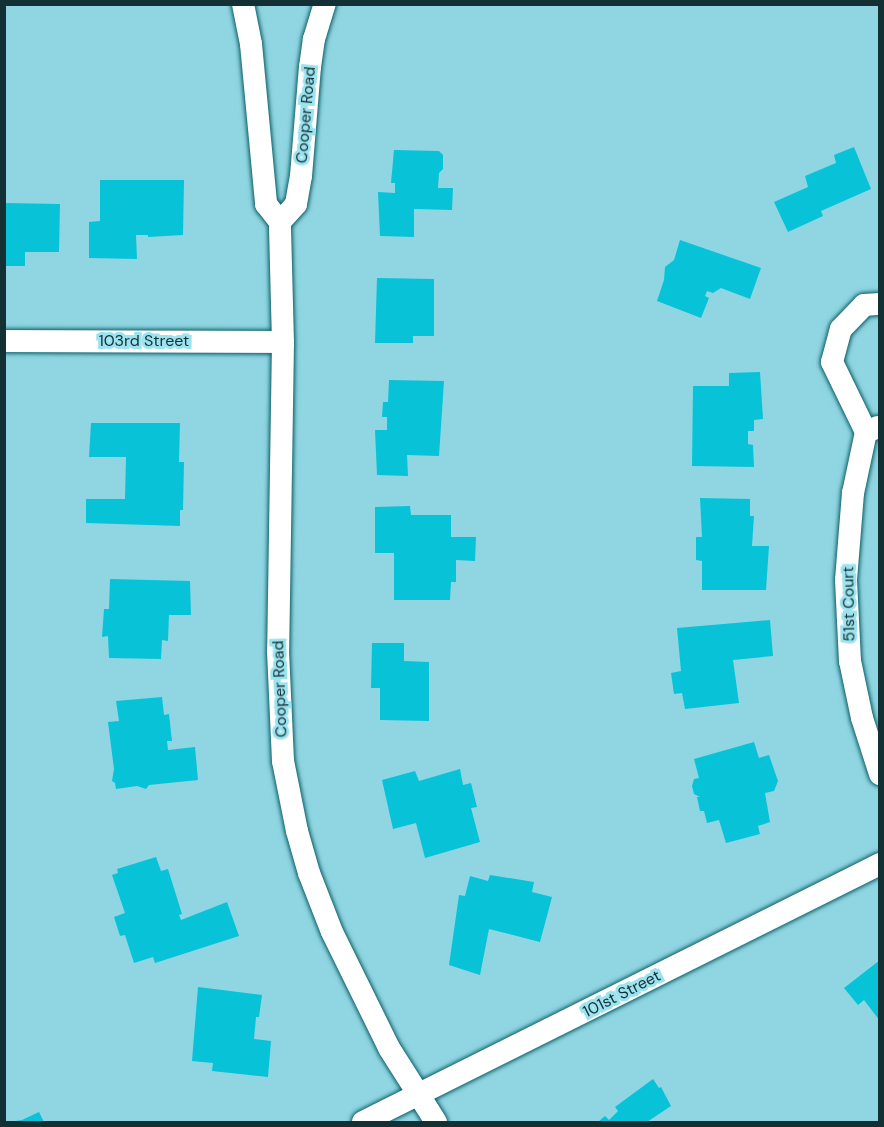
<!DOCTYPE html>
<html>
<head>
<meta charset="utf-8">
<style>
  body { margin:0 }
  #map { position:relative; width:884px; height:1127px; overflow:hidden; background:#8fd6e2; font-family:"DM Sans",sans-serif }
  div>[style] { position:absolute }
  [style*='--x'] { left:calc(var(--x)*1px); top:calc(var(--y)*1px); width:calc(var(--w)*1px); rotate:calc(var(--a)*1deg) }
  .building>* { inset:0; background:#08c2d7 }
  .roads { filter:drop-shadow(0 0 2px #0b5e68) drop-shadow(0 0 2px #0b5e68) }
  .street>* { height:22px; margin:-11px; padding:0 11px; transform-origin:11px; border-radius:11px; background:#fff }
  span { translate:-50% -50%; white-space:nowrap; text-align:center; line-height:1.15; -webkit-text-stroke:6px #9ce3ef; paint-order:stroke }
  .street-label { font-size:16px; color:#133135 }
  .frame { position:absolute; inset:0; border:6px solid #133135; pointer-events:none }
</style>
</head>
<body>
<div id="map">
  <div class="building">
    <i style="clip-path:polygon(854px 147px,871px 189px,821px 211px,823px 216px,788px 232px,774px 202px,808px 187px,805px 176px,836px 163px,834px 155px)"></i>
    <i style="clip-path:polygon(394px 150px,439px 151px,443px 155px,443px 169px,439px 173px,438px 188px,453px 188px,452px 210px,414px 209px,414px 237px,380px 236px,378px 192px,395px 193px,395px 183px,391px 183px)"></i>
    <i style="clip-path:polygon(100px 180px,184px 180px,183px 235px,148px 237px,148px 235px,136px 235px,137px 259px,89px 258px,89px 222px,100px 221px)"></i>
    <i style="clip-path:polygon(4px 203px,60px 204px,59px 252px,25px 252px,25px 266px,4px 266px)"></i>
    <i style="clip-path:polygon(680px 240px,761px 268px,750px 299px,721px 288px,713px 293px,707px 291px,705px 296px,709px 298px,701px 318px,657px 301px,664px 280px,665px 267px,674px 260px)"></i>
    <i style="clip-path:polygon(377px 278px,434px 279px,434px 336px,413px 336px,413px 343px,375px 343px)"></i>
    <i style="clip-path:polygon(760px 372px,763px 419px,754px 420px,754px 431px,748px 431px,748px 444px,753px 445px,754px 467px,692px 466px,693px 386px,729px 386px,729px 373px)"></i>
    <i style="clip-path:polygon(389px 380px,444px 381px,439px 456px,407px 455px,408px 476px,377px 475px,375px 430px,387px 430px,387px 417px,382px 417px,383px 402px,388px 402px)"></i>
    <i style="clip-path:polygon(91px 423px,180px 423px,179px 462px,184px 462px,183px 510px,180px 510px,180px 526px,86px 523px,86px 499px,125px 499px,126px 457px,89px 457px)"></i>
    <i style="clip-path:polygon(700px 498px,750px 499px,750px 516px,754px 516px,752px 546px,769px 546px,766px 590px,702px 590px,702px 561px,696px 560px,696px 537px,702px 537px)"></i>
    <i style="clip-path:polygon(410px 506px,411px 515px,451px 515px,451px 537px,476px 537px,475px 561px,456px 560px,456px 582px,451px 582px,450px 600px,394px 600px,394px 553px,375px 553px,375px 507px)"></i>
    <i style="clip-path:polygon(110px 579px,190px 581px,191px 615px,169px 615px,168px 641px,162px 640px,161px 659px,109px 658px,108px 636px,102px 637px,104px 609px,109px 609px)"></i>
    <i style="clip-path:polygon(770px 620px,773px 656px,733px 660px,739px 703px,685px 709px,682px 693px,674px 694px,671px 673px,681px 671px,677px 628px)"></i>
    <i style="clip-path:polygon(372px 643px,404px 643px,404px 661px,429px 662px,429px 721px,380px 720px,380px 688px,371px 688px)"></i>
    <i style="clip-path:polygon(162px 697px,164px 715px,169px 714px,172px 741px,167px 741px,168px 750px,195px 747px,198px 780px,149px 785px,146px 789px,137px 786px,116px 789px,115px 783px,112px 781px,114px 769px,108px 722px,119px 721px,116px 701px)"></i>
    <i style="clip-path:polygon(754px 742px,759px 758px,769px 755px,778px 781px,774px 791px,765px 793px,770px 822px,758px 826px,760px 834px,726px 843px,719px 820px,707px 823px,704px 811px,700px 811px,697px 797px,700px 797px,694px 794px,692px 786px,694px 779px,699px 778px,694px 759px)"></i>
    <i style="clip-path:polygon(460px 769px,463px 785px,471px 783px,477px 807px,471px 808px,480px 842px,425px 858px,416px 823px,393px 829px,382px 780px,415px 771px,419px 781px)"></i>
    <i style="clip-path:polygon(156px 857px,161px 871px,168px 869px,182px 914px,179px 915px,181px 920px,227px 902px,239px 936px,155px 963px,153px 957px,134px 963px,125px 935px,120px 936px,114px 917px,125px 913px,112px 875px,118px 873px,117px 869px)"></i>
    <i style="clip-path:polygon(490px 875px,534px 882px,532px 892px,552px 897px,540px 942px,489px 929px,480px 975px,449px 965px,459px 895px,465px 896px,470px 876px,488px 881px)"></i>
    <i style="clip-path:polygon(880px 960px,880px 1021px,864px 1000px,858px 1005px,844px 988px)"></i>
    <i style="clip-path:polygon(198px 987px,262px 995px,259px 1017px,256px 1017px,254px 1039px,271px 1041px,268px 1077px,212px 1071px,213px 1063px,192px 1061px)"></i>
    <i style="clip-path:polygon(653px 1079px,659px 1088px,661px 1087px,671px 1106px,647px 1122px,598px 1122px,605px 1116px,609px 1120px,618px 1111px,615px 1107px)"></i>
    <i style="clip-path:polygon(39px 1112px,44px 1122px,9px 1122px,22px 1120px)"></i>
  </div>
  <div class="roads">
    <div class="street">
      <i style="--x:243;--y:4;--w:41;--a:78.7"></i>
      <i style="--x:251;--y:44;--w:161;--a:84.6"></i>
      <i style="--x:266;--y:204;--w:23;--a:52"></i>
      <i style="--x:280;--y:222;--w:6;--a:90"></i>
      <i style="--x:280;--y:228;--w:114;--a:88.5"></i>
      <i style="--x:283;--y:342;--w:309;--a:90.9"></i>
      <i style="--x:278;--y:651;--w:110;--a:87.4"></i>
      <i style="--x:283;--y:761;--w:71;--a:78.7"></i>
      <i style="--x:297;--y:831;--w:44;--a:74.1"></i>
      <i style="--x:309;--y:873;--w:63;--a:68.7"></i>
      <i style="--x:332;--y:932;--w:129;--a:63.8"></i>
      <i style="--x:389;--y:1048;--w:88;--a:57.6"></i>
      <i style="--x:280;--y:222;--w:24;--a:-48"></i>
      <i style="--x:296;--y:204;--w:28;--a:-80"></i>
      <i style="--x:301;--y:176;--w:109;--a:-85.3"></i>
      <i style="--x:310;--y:67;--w:28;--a:-82"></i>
      <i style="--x:314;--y:39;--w:37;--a:-73"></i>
      <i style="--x:4;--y:341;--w:279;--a:0.2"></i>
      <i style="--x:878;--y:427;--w:13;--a:157"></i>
      <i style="--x:866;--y:432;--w:78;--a:-115.9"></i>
      <i style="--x:832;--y:362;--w:34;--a:-75"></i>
      <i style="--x:841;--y:329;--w:33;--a:-46"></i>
      <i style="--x:864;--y:305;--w:16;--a:-4"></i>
      <i style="--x:866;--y:432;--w:62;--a:102"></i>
      <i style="--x:853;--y:493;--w:87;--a:94.6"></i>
      <i style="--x:846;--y:580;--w:81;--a:87.2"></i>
      <i style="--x:850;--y:661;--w:58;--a:78.1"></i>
      <i style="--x:862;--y:718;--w:59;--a:72.2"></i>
      <i style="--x:363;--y:1122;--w:578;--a:-26.52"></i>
    </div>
  </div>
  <div class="street-label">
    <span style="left:306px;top:115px;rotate:-85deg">Cooper Road</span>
    <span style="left:144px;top:341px">103rd Street</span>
    <span style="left:849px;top:604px;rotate:-91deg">51st Court</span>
    <span style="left:280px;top:689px;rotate:-92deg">Cooper Road</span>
    <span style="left:622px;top:994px;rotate:-27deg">101st Street</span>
  </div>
  <div class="frame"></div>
</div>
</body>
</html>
